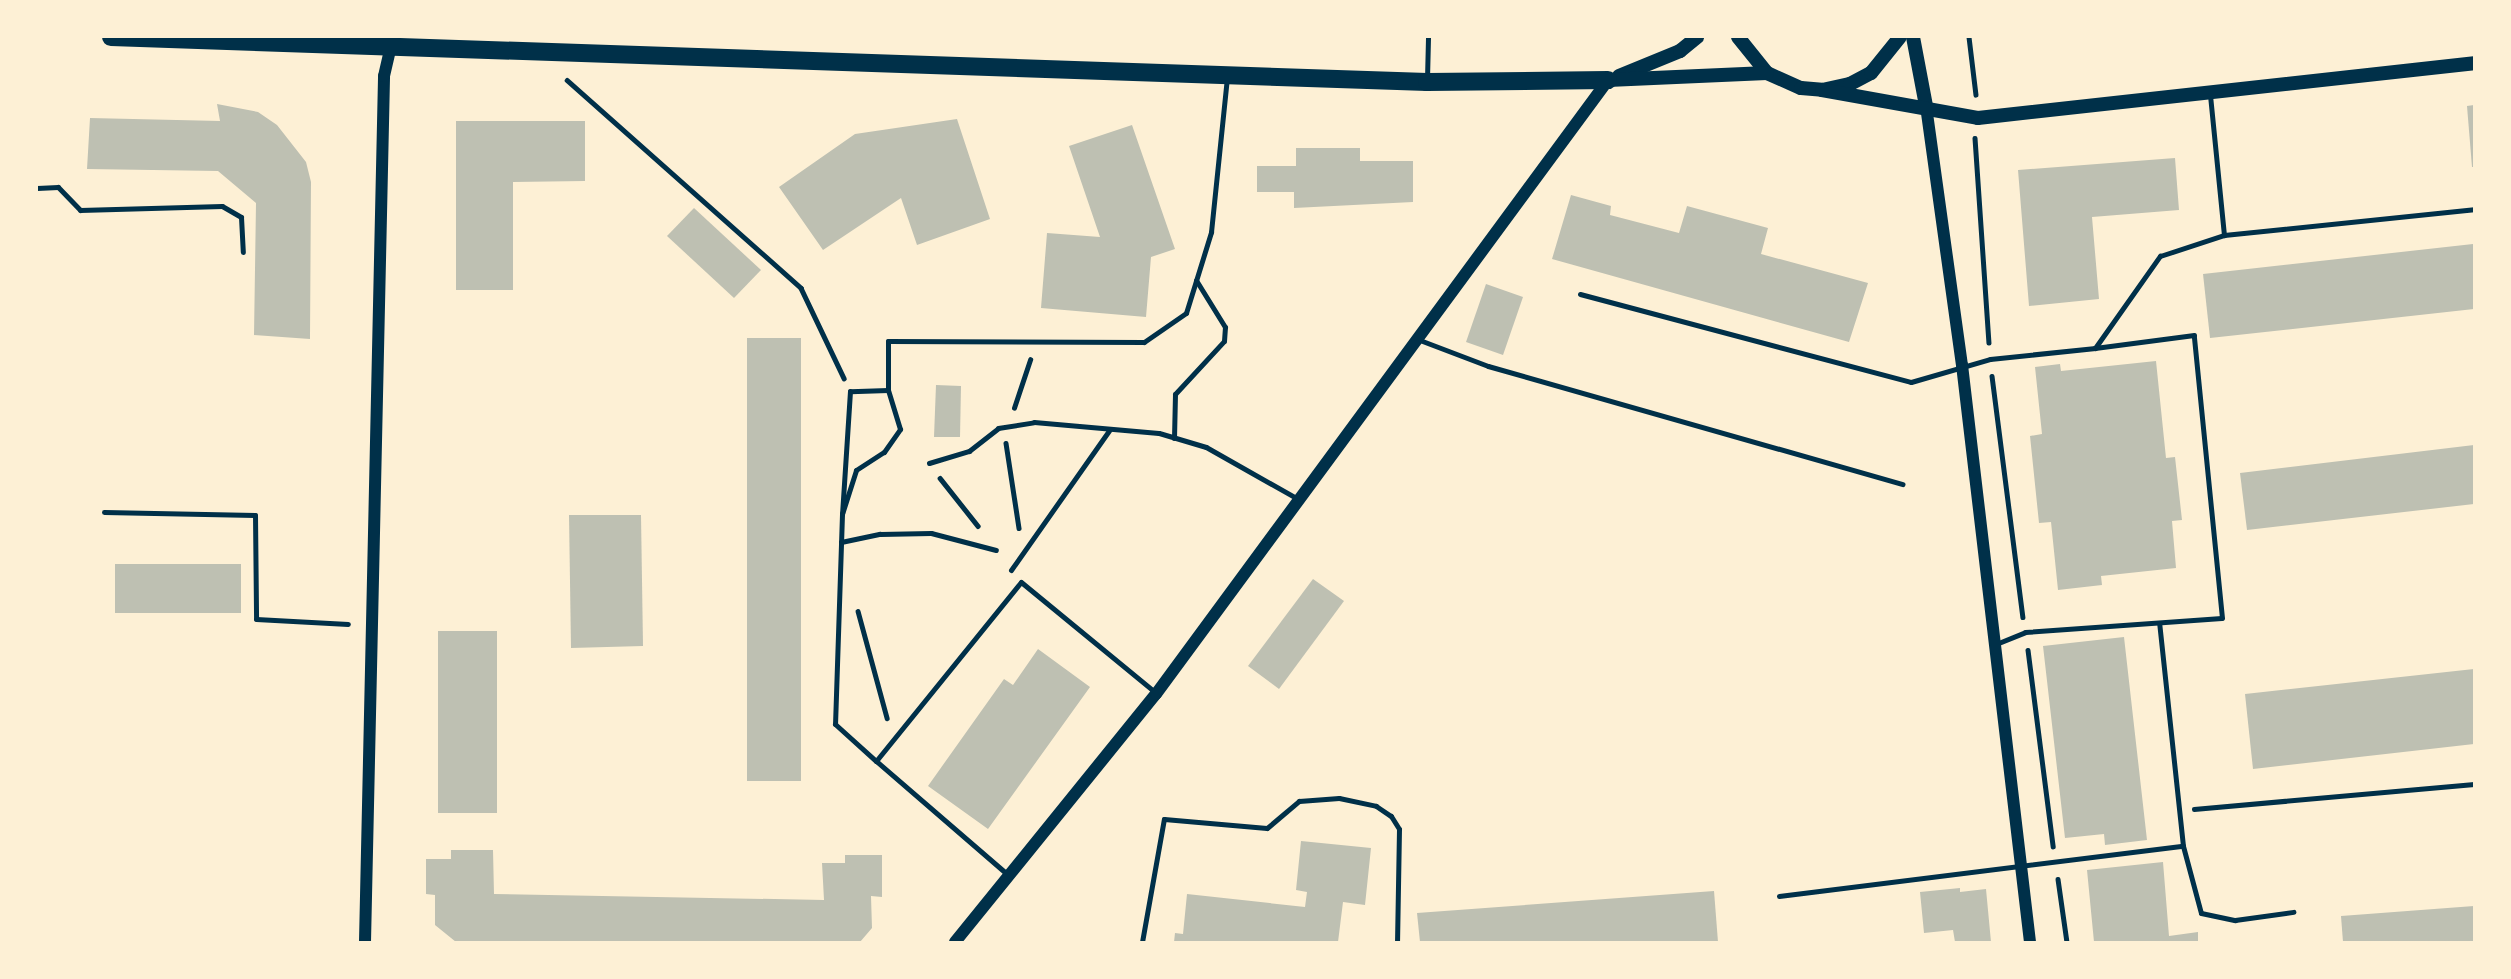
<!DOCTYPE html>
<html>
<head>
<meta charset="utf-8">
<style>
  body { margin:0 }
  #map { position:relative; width:2511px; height:979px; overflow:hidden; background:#fdf0d5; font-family:"Work Sans",sans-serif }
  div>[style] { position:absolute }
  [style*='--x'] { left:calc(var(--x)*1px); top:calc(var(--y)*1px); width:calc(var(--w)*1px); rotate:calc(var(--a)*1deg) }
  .building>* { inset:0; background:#bec0b2 }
  .path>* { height:4.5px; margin:-2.25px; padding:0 2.25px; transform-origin:2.25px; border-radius:2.25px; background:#003049 }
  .service>* { height:5px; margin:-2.5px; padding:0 2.5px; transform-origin:2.5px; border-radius:2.5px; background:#003049 }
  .tertiary>* { height:12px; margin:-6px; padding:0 6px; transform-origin:6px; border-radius:6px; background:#003049 }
  .secondary>* { height:14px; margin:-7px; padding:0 7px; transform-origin:7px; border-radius:7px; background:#003049 }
  .primary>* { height:18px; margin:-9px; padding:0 9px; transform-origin:9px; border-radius:9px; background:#003049 }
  span { translate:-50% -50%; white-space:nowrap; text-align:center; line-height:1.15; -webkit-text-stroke:5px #fdf0d5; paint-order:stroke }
  .frame { position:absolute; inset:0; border:38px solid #fdf0d5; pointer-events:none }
</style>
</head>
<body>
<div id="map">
  <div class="building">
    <i style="clip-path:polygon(217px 104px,258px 112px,277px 125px,306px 162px,311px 182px,310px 339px,254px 335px,256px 203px,218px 171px,87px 169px,90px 118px,220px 121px)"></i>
    <i style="clip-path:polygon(2474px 105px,2474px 167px,2472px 167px,2467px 106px)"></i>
    <i style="clip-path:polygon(957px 119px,990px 219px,917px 245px,901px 198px,823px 250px,779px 187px,855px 134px)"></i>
    <i style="clip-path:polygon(456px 121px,585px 121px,585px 181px,513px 182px,513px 290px,456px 290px)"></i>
    <i style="clip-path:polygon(1132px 125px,1175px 249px,1151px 257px,1146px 317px,1041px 308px,1047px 233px,1100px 237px,1069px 146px)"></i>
    <i style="clip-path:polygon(1296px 148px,1360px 148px,1360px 161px,1413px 161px,1413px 202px,1294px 208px,1294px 192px,1257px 192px,1257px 166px,1296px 166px)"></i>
    <i style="clip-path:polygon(2175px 158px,2179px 210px,2092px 217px,2099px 299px,2029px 306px,2018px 170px)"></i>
    <i style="clip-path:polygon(1571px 195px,1611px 206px,1610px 215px,1679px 233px,1687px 206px,1768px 228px,1761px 254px,1868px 283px,1849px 342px,1552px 259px)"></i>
    <i style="clip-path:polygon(694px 208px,761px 270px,734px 298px,667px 236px)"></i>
    <i style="clip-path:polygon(2473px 244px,2474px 309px,2210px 338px,2203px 274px)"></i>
    <i style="clip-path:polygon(1486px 284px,1523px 297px,1503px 355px,1466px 342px)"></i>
    <i style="clip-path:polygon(747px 338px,801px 338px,801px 781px,747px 781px)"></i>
    <i style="clip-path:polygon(2156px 361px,2166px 458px,2175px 457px,2182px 520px,2172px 521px,2176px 568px,2101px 576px,2102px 585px,2058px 590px,2051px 522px,2039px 523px,2030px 436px,2042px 434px,2035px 367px,2060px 364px,2061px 371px)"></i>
    <i style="clip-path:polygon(936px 385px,961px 386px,960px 437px,934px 437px)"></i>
    <i style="clip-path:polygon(2474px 445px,2474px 504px,2247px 530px,2240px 473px)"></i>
    <i style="clip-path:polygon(569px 515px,641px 515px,643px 646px,571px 648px)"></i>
    <i style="clip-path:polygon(115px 564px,241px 564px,241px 613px,115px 613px)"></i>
    <i style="clip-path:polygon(1313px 579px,1344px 601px,1279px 689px,1248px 666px)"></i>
    <i style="clip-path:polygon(438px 631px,497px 631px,497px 813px,438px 813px)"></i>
    <i style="clip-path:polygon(2124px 637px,2147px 840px,2105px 845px,2104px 834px,2065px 838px,2043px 646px)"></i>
    <i style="clip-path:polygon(1038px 649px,1090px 687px,988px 829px,928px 786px,1004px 679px,1013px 685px)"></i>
    <i style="clip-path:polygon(2474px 669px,2474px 744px,2253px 769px,2245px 694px)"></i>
    <i style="clip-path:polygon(1301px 841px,1371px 848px,1365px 905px,1343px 902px,1338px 942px,1174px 942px,1175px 933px,1183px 934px,1187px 894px,1305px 907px,1307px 892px,1296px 890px)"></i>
    <i style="clip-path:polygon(451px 850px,493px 850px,494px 894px,824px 900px,822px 863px,845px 863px,845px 855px,882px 855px,882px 897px,871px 896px,872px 928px,860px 942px,456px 942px,435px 925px,435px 895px,426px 894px,426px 859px,451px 859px)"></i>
    <i style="clip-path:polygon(2163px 862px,2169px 936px,2198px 932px,2198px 942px,2094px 942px,2087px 870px)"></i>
    <i style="clip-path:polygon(1960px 888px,1960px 892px,1986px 889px,1991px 942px,1955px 942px,1953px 930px,1924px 933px,1920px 892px)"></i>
    <i style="clip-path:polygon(1714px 891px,1718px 942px,1420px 942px,1417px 913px)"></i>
    <i style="clip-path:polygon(2474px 906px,2474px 942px,2343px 942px,2341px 916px)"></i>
  </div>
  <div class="path">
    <i style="--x:1969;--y:37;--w:58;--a:83.1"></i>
    <i style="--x:567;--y:80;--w:313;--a:41.6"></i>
    <i style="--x:801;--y:288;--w:100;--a:64.5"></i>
    <i style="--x:1975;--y:138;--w:205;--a:86.1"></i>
    <i style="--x:1992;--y:376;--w:243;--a:82.7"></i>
    <i style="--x:1014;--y:408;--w:51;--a:-71.6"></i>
    <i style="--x:1006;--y:443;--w:86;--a:81.3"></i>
    <i style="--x:940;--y:478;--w:61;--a:51.6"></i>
    <i style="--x:858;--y:611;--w:111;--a:74.8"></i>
    <i style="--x:2028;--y:650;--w:198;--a:82.7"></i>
    <i style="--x:2194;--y:809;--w:281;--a:-5.1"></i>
    <i style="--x:2058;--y:879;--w:64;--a:81.9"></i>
  </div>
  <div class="service">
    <i style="--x:1427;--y:79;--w:42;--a:-88.6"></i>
    <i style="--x:2210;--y:95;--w:141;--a:84.3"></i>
    <i style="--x:37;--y:188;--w:21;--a:-3"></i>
    <i style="--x:58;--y:187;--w:32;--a:46"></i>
    <i style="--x:80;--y:210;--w:142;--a:-1.6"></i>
    <i style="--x:222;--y:206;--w:22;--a:30"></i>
    <i style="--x:241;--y:217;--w:35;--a:87"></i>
    <i style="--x:1580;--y:294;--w:342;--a:14.9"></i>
    <i style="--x:1911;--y:382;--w:82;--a:-16.2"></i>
    <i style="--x:1990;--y:359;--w:106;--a:-6"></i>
    <i style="--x:2095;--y:348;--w:113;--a:-54.8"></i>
    <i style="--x:2160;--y:256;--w:67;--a:-18.2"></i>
    <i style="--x:2224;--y:235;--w:251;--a:-5.9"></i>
    <i style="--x:1417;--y:339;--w:76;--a:20.8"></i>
    <i style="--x:1488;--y:366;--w:431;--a:15.9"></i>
    <i style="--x:888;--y:390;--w:49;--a:-90"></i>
    <i style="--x:888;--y:341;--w:256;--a:0.2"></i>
    <i style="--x:1144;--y:342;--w:51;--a:-34.6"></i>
    <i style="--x:1186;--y:313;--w:85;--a:-72.8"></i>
    <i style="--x:1211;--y:232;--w:155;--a:-84.1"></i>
    <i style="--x:1174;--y:438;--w:44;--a:-88.7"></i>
    <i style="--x:1175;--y:394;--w:72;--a:-47.2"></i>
    <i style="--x:1224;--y:341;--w:14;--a:-86"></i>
    <i style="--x:1225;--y:327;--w:55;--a:-121.7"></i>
    <i style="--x:929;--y:463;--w:42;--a:-16.7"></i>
    <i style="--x:969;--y:451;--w:37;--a:-38"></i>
    <i style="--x:998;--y:428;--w:36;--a:-9"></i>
    <i style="--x:1034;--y:422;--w:125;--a:5"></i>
    <i style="--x:1159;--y:433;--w:49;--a:16.6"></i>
    <i style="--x:1206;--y:447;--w:106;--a:29.5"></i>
    <i style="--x:104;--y:512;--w:151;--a:1.1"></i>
    <i style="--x:255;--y:515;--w:104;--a:89.4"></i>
    <i style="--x:256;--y:619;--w:92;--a:3.1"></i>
    <i style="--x:842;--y:514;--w:46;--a:-72.3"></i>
    <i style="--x:856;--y:470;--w:33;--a:-33"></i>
    <i style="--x:884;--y:452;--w:28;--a:-55"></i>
    <i style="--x:900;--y:429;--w:41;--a:-107.1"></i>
    <i style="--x:888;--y:390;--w:38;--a:178"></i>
    <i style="--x:850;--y:391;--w:123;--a:93.7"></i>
    <i style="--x:842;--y:514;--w:210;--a:91.9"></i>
    <i style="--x:835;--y:724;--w:55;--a:42.1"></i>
    <i style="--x:841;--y:542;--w:40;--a:-12"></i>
    <i style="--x:880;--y:534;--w:51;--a:-1.1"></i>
    <i style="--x:931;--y:533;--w:67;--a:14.7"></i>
    <i style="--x:1011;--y:570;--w:172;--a:-54.9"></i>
    <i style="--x:1996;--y:644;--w:31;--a:-22"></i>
    <i style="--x:2025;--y:632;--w:197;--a:-4.1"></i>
    <i style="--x:2222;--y:618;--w:284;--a:-95.7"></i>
    <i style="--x:2194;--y:335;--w:100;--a:172.5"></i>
    <i style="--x:2183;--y:846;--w:69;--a:75"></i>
    <i style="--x:2201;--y:913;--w:35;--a:12"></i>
    <i style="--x:2235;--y:920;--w:59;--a:-7.9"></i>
    <i style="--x:1007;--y:874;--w:173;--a:-139.2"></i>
    <i style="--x:876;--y:761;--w:230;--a:-51"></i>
    <i style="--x:1021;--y:582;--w:175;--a:39.4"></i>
    <i style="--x:1779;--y:896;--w:407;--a:-7.1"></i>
    <i style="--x:2183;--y:846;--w:224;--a:-96.1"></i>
    <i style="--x:1142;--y:942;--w:125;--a:-79.9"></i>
    <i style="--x:1164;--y:819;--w:103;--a:5"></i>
    <i style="--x:1267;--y:828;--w:42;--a:-40.2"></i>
    <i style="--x:1299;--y:801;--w:40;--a:-4.3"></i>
    <i style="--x:1339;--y:798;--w:38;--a:12"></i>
    <i style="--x:1376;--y:806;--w:18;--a:34"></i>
    <i style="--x:1391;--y:816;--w:15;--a:58"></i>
    <i style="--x:1399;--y:829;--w:113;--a:91"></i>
  </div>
  <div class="tertiary">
    <i style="--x:1926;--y:106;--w:261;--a:82.1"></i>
    <i style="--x:1962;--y:365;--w:581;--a:83.28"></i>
    <i style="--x:365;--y:942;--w:866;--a:-88.74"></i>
    <i style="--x:384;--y:76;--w:32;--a:-77"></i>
    <i style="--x:955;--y:942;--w:319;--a:-51"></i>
    <i style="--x:1156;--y:694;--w:762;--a:-53.64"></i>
  </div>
  <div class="secondary">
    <i style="--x:1738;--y:37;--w:46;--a:51.1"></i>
    <i style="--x:1767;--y:73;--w:37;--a:24"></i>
    <i style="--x:1801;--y:88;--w:21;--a:5"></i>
    <i style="--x:1822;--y:90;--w:29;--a:-12"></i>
    <i style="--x:1850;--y:84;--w:24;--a:-28"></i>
    <i style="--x:1871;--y:73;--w:46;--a:-51.1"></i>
    <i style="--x:1913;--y:37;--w:70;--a:79.3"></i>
    <i style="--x:1619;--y:76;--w:66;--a:-22.3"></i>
    <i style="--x:1680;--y:51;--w:22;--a:-39"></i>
    <i style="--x:1608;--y:80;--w:159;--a:-2.5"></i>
    <i style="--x:1822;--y:90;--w:158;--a:10.2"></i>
    <i style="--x:1978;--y:118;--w:499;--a:-6.3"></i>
  </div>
  <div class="primary">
    <i style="--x:111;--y:37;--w:1317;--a:1.96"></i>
    <i style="--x:1427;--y:82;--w:181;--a:-0.6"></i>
  </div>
  <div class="frame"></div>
</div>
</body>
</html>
